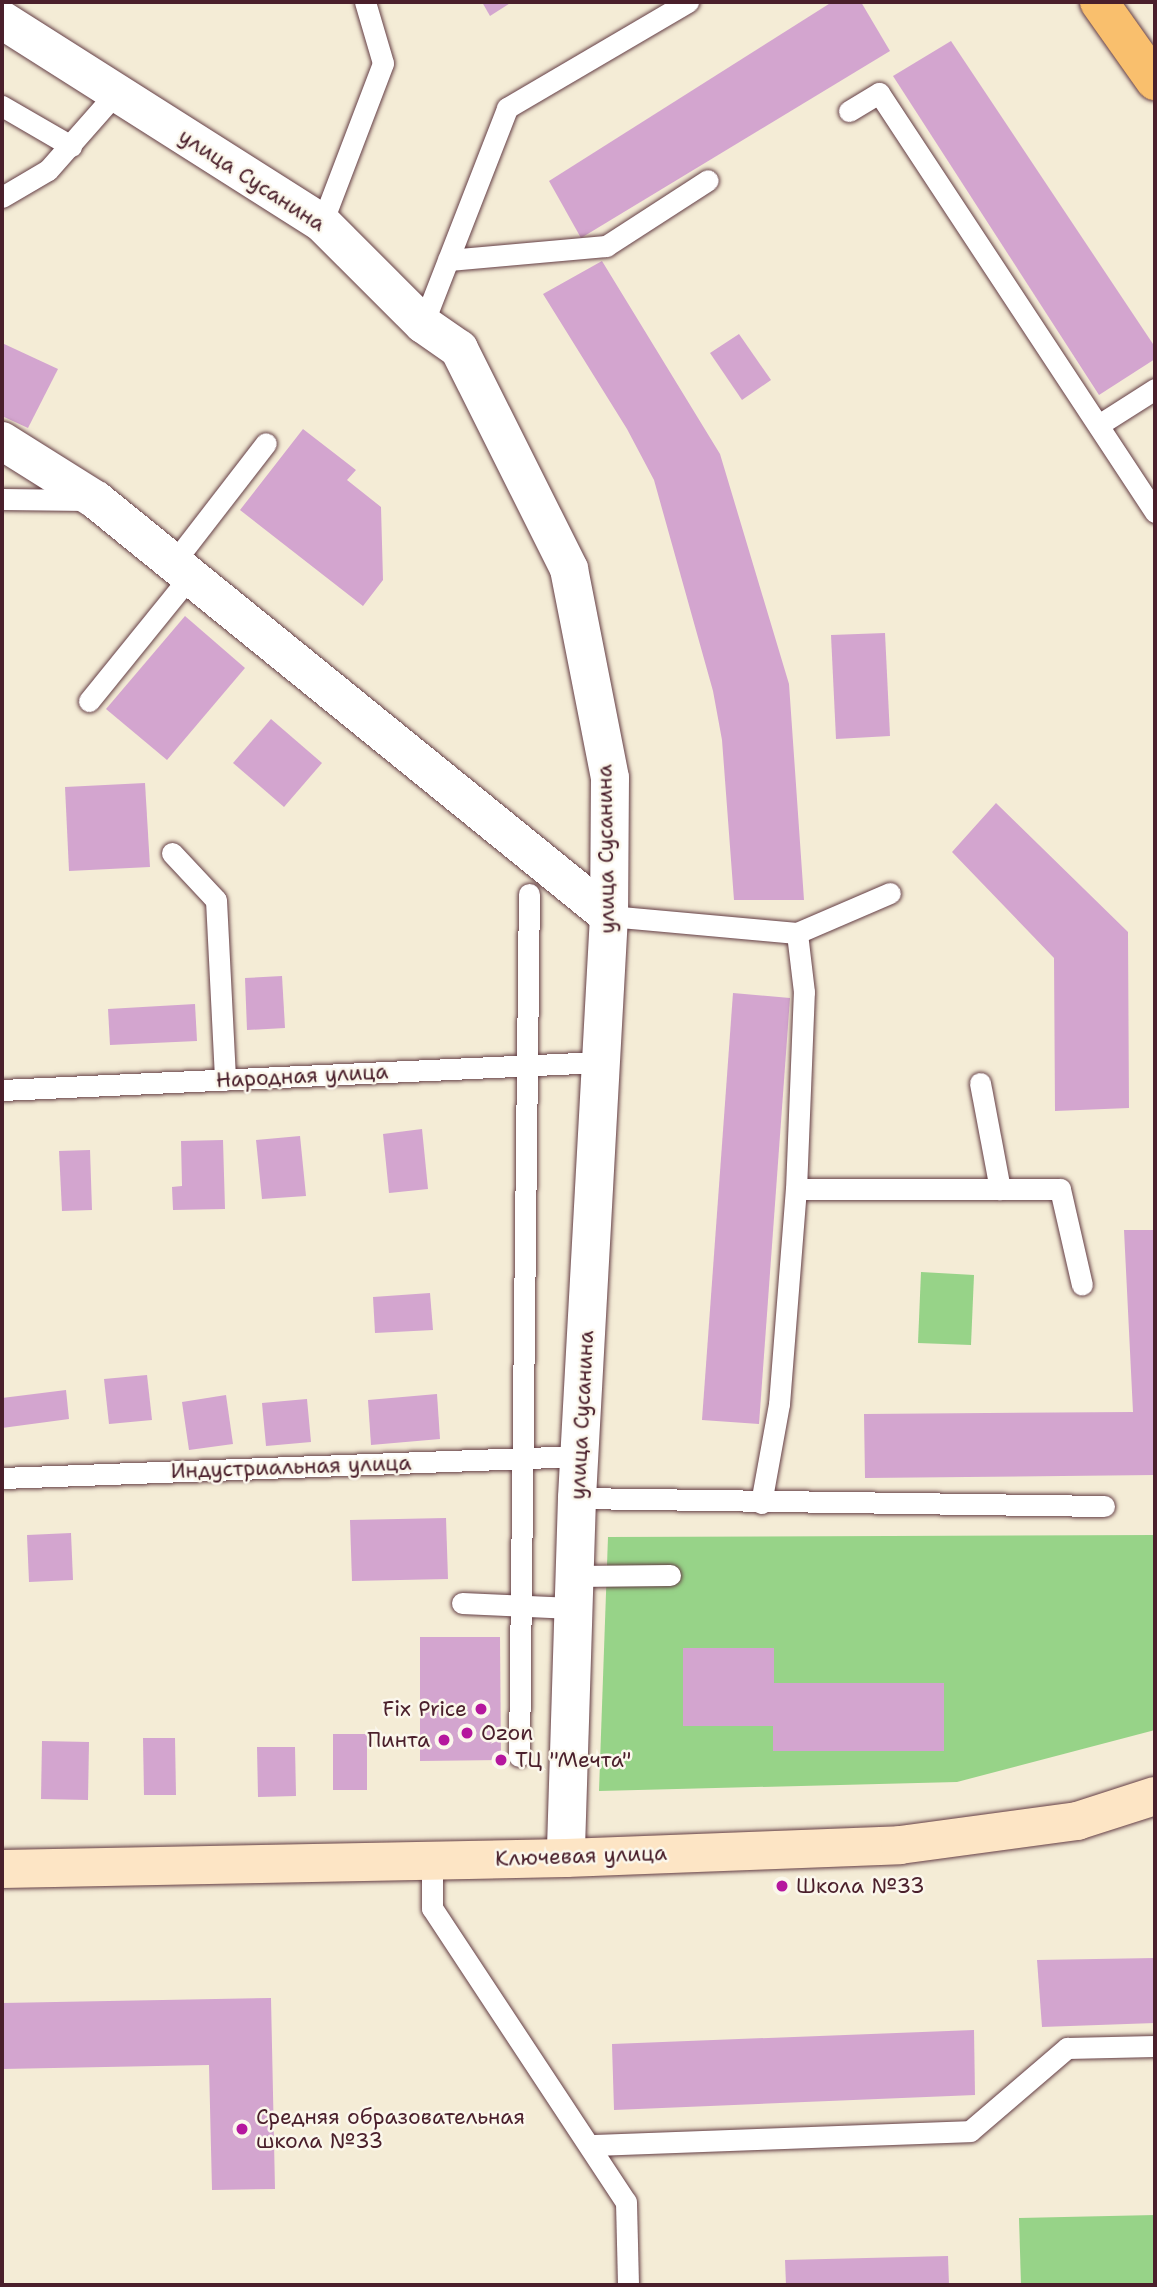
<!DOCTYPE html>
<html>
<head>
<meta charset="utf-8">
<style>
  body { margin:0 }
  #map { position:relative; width:1157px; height:2287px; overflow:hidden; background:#f4ecd6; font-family:"Shantell Sans",sans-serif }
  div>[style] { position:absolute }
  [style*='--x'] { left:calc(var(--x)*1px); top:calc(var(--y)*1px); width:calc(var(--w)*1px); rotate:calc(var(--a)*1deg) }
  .green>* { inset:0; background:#97d388 }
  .building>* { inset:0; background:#d3a5cf }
  .roads { filter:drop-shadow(0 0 2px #643e45) drop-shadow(0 0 2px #643e45) }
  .service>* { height:21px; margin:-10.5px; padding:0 10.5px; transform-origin:10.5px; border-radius:10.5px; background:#fff }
  .minor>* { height:38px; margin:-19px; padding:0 19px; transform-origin:19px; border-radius:19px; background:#fff }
  .secondary>* { height:38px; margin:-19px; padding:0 19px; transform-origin:19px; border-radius:19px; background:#fde5c5 }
  .primary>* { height:38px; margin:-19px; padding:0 19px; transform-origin:19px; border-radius:19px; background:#f9bf6d }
  .dots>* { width:19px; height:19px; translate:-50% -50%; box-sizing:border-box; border:4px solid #fbf7ec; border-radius:50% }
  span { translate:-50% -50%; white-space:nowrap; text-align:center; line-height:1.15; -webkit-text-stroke:5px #fbf7ec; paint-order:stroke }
  .street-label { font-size:21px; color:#4a1f2b }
  .poi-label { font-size:21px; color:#4a1f2b }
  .right { translate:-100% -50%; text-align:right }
  .left { translate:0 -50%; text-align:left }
  .frame { position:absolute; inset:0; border:4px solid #4a1f2b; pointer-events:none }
</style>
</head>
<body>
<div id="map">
  <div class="green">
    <i style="clip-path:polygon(921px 1272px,974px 1275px,971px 1345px,918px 1343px)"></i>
    <i style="clip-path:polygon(1155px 1535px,1155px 1730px,957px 1782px,599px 1791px,608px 1537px)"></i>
    <i style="clip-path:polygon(1155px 2215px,1155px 2285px,1021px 2285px,1019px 2218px)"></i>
  </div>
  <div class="building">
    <i style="clip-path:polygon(482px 2px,512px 2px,490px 16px)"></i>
    <i style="clip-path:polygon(832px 2px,861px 2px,890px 51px,581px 238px,549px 181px)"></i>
    <i style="clip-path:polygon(951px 41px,1155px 347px,1155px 359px,1099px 395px,893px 76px)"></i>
    <i style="clip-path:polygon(602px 261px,720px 454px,789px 684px,804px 900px,734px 900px,722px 740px,713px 691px,654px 480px,627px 429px,543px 294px)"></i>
    <i style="clip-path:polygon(739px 334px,771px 380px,742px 400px,710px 353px)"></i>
    <i style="clip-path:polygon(2px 343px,58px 369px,28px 428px,2px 416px)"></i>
    <i style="clip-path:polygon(303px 429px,356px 470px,347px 480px,381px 507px,383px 580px,363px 606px,240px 510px)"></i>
    <i style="clip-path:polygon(185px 616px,245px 668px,167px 760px,106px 709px)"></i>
    <i style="clip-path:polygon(885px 633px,890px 736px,836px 739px,831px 635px)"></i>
    <i style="clip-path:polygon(271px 719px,322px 763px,284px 807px,233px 763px)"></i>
    <i style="clip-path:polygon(145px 783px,150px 867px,69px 871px,65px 787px)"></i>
    <i style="clip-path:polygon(996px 803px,1128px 932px,1129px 1108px,1055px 1111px,1054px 958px,952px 852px)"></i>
    <i style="clip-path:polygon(282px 976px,285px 1028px,247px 1030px,245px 978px)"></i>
    <i style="clip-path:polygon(733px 993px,790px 998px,759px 1424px,702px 1420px)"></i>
    <i style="clip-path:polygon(195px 1004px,197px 1041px,110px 1045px,108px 1009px)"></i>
    <i style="clip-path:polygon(422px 1129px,428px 1189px,389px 1193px,383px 1134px)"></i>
    <i style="clip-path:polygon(300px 1136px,306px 1196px,262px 1199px,256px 1140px)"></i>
    <i style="clip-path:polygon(223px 1140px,225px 1209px,173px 1210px,172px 1187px,182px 1186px,181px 1141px)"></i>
    <i style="clip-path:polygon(90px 1150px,92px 1210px,62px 1211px,59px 1151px)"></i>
    <i style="clip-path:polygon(1124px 1230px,1155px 1230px,1155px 1475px,865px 1478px,864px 1414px,1133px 1412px)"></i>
    <i style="clip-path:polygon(430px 1293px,433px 1330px,375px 1333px,373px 1297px)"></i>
    <i style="clip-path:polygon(147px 1375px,152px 1420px,109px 1424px,104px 1379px)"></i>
    <i style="clip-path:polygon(66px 1390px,69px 1419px,2px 1428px,2px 1398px)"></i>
    <i style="clip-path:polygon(437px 1394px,440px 1439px,371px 1445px,368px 1400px)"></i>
    <i style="clip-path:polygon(226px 1395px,233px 1444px,189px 1450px,182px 1402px)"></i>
    <i style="clip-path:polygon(307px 1399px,311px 1442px,266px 1446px,262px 1403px)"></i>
    <i style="clip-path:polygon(446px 1518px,448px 1579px,352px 1581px,350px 1520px)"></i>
    <i style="clip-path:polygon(71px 1533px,73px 1580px,29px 1582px,27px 1535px)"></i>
    <i style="clip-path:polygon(420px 1637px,500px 1637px,501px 1760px,420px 1761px)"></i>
    <i style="clip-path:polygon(683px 1648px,774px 1648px,774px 1683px,944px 1683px,944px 1751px,773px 1751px,773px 1726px,683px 1726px)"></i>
    <i style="clip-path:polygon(333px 1734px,367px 1734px,367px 1790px,333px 1790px)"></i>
    <i style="clip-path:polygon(143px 1738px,175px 1738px,176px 1795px,144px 1795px)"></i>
    <i style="clip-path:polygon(42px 1741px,89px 1742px,88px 1800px,41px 1799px)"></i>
    <i style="clip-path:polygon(257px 1747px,295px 1747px,296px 1796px,258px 1797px)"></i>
    <i style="clip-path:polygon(1155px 1958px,1155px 2023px,1042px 2027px,1037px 1960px)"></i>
    <i style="clip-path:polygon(271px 1998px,275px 2189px,212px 2190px,209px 2065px,2px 2069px,2px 2003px)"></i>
    <i style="clip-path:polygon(974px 2030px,975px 2095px,614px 2110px,612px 2044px)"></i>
    <i style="clip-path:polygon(948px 2256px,949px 2285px,786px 2285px,785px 2260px)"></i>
  </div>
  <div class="roads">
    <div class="service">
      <i style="--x:2;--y:106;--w:80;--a:30.1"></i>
      <i style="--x:849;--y:111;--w:35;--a:-31"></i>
      <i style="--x:879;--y:93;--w:502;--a:56.63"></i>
      <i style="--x:2;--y:197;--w:53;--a:-30.4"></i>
      <i style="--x:48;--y:170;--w:103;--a:-48.6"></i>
      <i style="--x:322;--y:223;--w:171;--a:-69.1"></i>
      <i style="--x:383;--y:63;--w:64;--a:-106.4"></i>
      <i style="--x:448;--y:260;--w:159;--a:-5.1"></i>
      <i style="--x:606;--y:246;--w:121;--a:-32.9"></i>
      <i style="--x:423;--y:324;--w:232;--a:-68.7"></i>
      <i style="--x:507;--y:108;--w:210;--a:-30.4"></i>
      <i style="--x:1100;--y:424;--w:65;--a:-32.5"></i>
      <i style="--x:2;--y:499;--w:85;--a:0.7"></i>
      <i style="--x:174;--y:562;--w:150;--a:-52.3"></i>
      <i style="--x:89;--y:701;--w:162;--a:-51"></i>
      <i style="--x:172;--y:853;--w:64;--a:46.9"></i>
      <i style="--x:216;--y:900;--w:180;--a:87.1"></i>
      <i style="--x:609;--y:916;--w:189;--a:5.2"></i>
      <i style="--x:980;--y:1083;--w:108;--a:79.3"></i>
      <i style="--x:2;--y:1090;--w:600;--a:-2.68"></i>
      <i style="--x:796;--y:1189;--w:264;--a:0"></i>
      <i style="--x:1060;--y:1189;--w:98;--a:77.1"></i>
      <i style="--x:2;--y:1478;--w:577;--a:-2.18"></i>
      <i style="--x:577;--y:1498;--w:527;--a:0.87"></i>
      <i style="--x:761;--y:1503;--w:101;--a:-79.7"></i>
      <i style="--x:779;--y:1404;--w:216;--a:-85.5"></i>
      <i style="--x:796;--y:1189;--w:197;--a:-87.7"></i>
      <i style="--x:804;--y:992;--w:59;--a:-96.8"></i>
      <i style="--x:797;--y:933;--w:101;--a:-23.3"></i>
      <i style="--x:575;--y:1576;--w:95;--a:-0.6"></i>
      <i style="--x:462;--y:1603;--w:110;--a:2.6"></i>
      <i style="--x:519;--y:1756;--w:862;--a:-89.34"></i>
      <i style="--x:432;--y:1859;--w:49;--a:90"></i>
      <i style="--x:432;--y:1908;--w:352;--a:56.6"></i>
      <i style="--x:626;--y:2202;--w:83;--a:88.6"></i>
      <i style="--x:591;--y:2145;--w:379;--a:-2.1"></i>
      <i style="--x:970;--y:2131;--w:128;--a:-40.6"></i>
      <i style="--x:1067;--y:2048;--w:88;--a:-1.3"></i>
    </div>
    <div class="minor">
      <i style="--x:2;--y:20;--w:379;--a:32.4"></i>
      <i style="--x:322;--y:223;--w:143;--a:45"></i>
      <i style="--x:423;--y:324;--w:44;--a:34.8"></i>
      <i style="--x:459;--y:349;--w:246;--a:63.4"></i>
      <i style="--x:569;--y:569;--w:213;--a:78.9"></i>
      <i style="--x:610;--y:778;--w:138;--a:90.4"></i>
      <i style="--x:609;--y:916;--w:583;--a:93.15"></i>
      <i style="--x:577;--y:1498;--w:360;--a:91.8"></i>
      <i style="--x:2;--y:441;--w:111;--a:32.1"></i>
      <i style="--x:96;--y:500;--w:660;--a:39.04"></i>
    </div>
    <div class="secondary">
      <i style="--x:2;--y:1869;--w:564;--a:-1.12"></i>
      <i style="--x:566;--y:1858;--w:334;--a:-2.2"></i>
      <i style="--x:900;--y:1845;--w:179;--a:-7.7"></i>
      <i style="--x:1077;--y:1821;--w:82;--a:-17.8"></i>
    </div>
    <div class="primary">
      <i style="--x:1099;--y:2;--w:97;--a:54.7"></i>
    </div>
  </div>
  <div class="dots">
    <i style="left:481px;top:1709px;background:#b5179e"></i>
    <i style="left:467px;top:1733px;background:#b5179e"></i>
    <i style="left:444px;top:1740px;background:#b5179e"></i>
    <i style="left:501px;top:1760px;background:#b5179e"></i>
    <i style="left:782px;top:1886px;background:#b5179e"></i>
    <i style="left:242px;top:2129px;background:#b5179e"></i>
  </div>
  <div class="street-label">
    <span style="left:252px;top:180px;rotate:33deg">улица Сусанина</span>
    <span style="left:606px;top:849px;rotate:-91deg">улица Сусанина</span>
    <span style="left:302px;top:1076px;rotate:-3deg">Народная улица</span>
    <span style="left:582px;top:1415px;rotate:-87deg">улица Сусанина</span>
    <span style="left:291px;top:1467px;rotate:-2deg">Индустриальная улица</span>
    <span style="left:581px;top:1856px;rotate:-2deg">Ключевая улица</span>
  </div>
  <div class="poi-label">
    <span class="right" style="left:467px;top:1709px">Fix Price</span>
    <span class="left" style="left:481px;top:1733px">Ozon</span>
    <span class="right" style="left:430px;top:1740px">Пинта</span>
    <span class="left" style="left:515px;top:1760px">ТЦ "Мечта"</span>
    <span class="left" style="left:796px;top:1886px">Школа №33</span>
    <span class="left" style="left:256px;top:2129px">Средняя образовательная<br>школа №33</span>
  </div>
  <div class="frame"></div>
</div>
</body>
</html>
